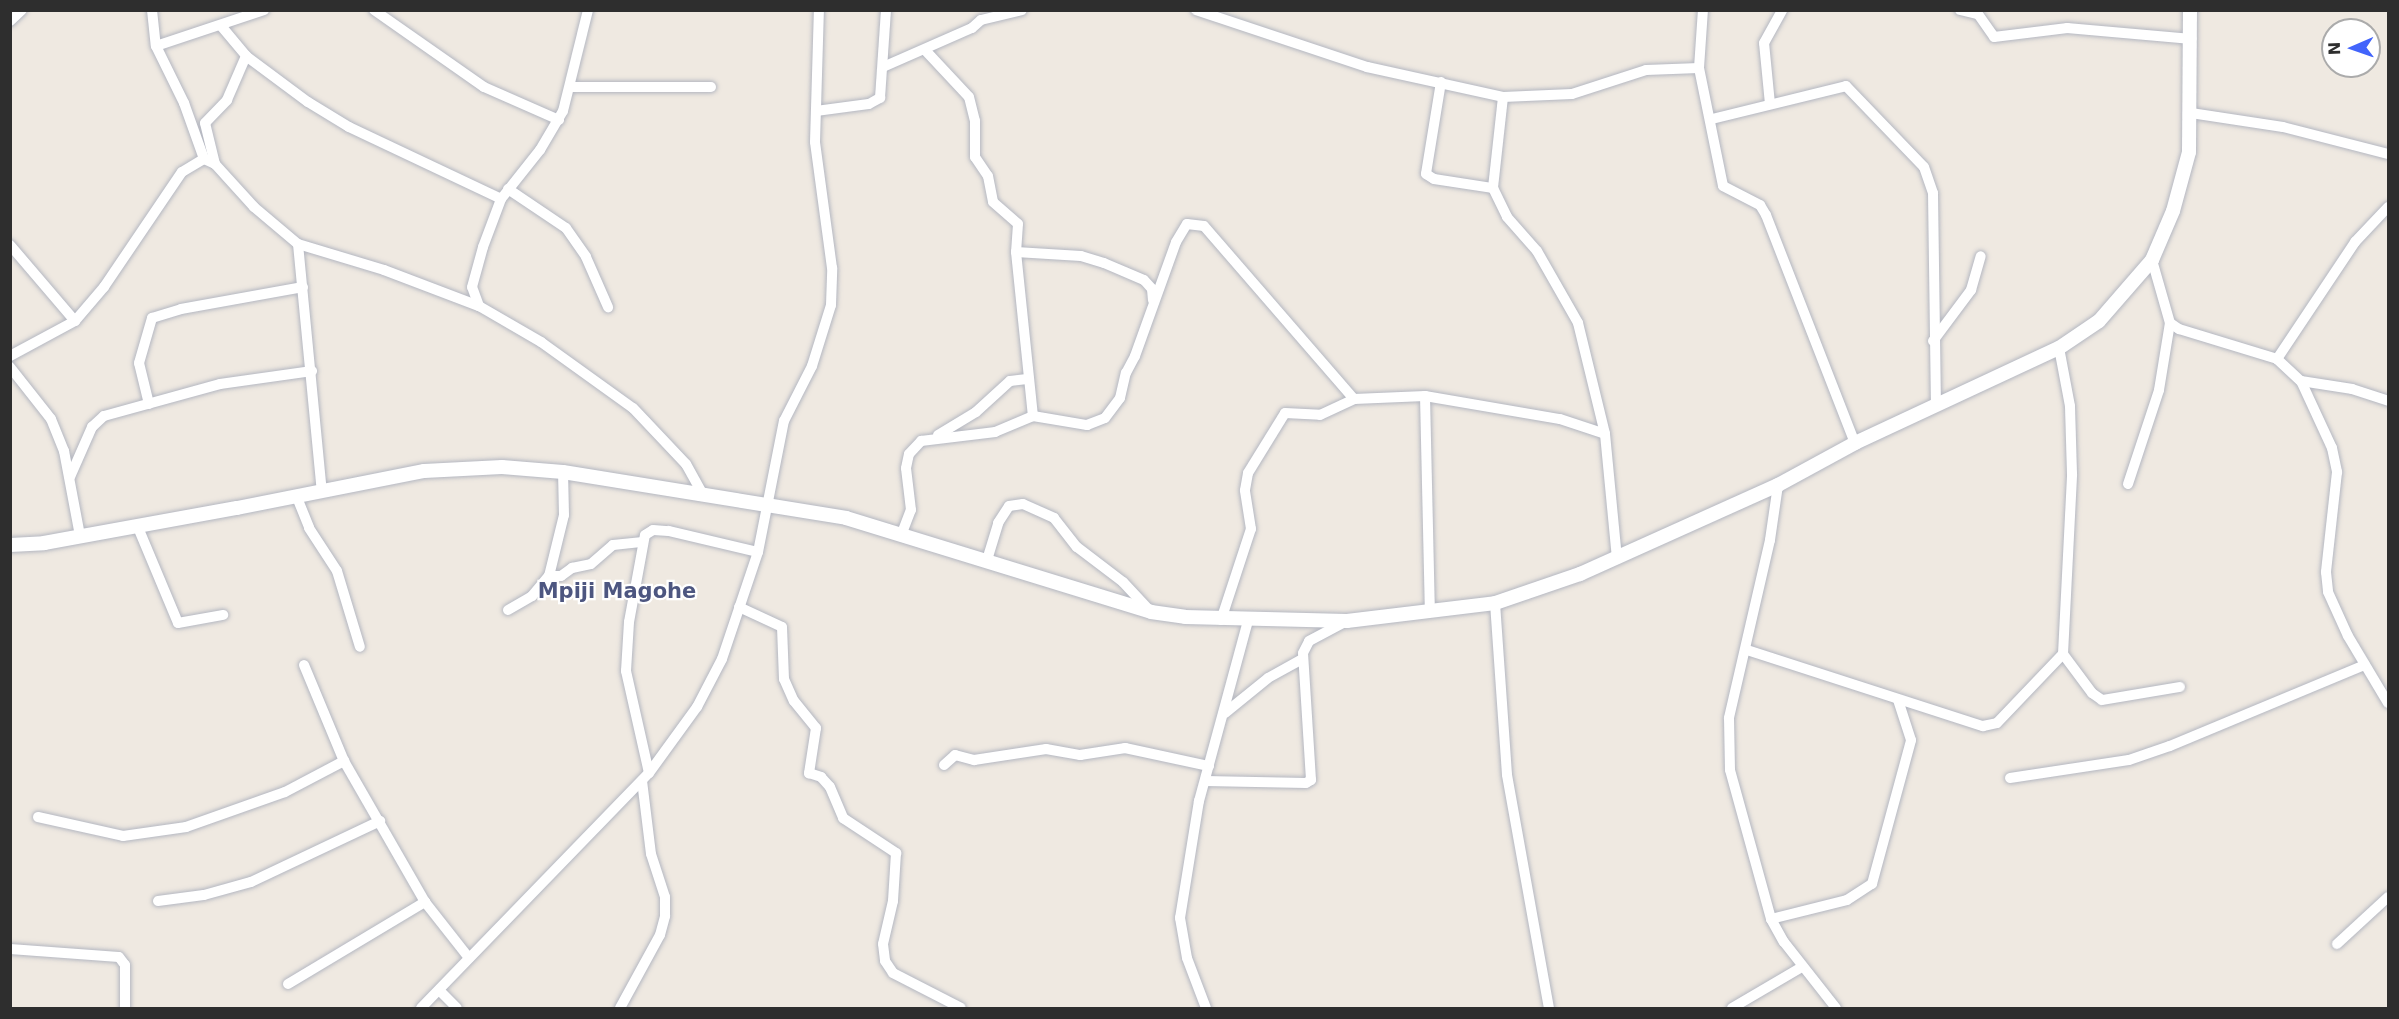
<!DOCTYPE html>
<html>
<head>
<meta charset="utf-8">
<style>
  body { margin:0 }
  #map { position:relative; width:2399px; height:1019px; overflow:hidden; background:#efe9e1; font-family:"DejaVu Sans",sans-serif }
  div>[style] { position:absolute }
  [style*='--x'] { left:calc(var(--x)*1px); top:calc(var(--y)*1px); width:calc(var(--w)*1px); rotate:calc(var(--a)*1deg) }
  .roads { filter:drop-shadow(0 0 2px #b4b7c1) drop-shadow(0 0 2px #b4b7c1) }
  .minor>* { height:10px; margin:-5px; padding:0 5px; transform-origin:5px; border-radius:5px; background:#fff }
  .tertiary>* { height:14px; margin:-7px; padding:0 7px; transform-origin:7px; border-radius:7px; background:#fff }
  span { translate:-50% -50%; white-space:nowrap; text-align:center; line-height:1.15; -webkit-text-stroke:4.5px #fff; paint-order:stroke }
  .quarter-label { font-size:21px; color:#4d5680; font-weight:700 }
  .frame { position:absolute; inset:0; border:12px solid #2e2e2e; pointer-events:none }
  .north { position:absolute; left:2321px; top:18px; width:60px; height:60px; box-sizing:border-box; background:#fff; border:2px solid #ababab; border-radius:50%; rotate:268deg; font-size:16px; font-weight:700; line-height:24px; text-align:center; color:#2e2e2e }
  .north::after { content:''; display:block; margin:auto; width:21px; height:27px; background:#4264fb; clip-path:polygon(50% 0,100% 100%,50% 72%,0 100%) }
</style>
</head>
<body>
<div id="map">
  <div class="roads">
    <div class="minor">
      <i style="--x:152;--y:10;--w:36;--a:84"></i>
      <i style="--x:156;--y:46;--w:64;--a:63.8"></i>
      <i style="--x:184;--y:103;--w:59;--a:70.3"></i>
      <i style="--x:374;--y:10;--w:134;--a:35"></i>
      <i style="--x:484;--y:87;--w:82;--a:23.7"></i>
      <i style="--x:1196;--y:10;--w:180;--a:18.4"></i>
      <i style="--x:1367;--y:67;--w:139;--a:12.4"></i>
      <i style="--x:1503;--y:97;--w:69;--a:-2.5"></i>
      <i style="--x:1572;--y:94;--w:78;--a:-18"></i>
      <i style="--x:1646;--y:70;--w:53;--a:-2.2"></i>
      <i style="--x:1699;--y:68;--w:120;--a:78.5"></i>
      <i style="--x:1723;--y:186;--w:42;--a:27.2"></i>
      <i style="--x:1760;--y:205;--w:12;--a:59"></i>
      <i style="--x:1766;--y:215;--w:245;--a:68.7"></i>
      <i style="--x:1960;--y:10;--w:18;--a:13"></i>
      <i style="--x:1978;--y:14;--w:28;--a:55"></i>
      <i style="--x:1994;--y:37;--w:74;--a:-7"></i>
      <i style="--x:2067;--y:28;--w:125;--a:5"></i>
      <i style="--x:10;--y:21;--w:16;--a:-43"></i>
      <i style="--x:222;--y:27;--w:38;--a:50"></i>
      <i style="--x:246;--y:56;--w:77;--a:36.6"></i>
      <i style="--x:308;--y:102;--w:48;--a:31.4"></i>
      <i style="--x:349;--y:127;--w:168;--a:25.3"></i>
      <i style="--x:156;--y:46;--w:114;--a:-18.4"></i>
      <i style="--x:925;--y:50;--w:64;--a:46.9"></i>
      <i style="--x:969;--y:97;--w:25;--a:76"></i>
      <i style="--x:975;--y:121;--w:36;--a:90"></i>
      <i style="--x:975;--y:157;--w:23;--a:56"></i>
      <i style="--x:988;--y:176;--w:26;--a:79"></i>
      <i style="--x:993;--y:202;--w:33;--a:41"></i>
      <i style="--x:1018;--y:224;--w:28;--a:94"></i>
      <i style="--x:1016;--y:252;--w:165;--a:84.1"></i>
      <i style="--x:883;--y:67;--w:97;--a:-23.7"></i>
      <i style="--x:972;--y:28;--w:12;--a:-42"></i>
      <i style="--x:981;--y:20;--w:42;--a:-13.7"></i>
      <i style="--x:1699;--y:68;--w:58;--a:-86.1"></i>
      <i style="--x:1441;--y:82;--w:93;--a:99.3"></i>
      <i style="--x:1426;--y:174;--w:9;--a:32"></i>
      <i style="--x:1434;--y:179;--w:60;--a:8.7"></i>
      <i style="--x:571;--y:87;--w:140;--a:0"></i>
      <i style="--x:1503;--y:97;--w:92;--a:96.3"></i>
      <i style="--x:1493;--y:188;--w:32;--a:64"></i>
      <i style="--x:1507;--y:217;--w:45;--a:48.6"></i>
      <i style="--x:1537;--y:251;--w:83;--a:60.3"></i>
      <i style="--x:1578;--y:323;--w:114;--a:76.3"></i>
      <i style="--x:1605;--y:434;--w:125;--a:84.5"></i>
      <i style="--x:1770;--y:104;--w:61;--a:-95.6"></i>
      <i style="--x:1764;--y:43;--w:38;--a:-61"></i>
      <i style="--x:816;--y:111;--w:53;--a:-7.5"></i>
      <i style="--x:869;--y:104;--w:13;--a:-29"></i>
      <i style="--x:880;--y:98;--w:88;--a:-86.1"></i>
      <i style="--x:2191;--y:113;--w:93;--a:8.7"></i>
      <i style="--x:2283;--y:127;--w:108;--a:14.4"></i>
      <i style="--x:1712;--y:119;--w:138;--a:-13.8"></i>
      <i style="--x:1846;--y:86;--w:112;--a:46.1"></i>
      <i style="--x:1924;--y:167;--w:28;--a:71"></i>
      <i style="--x:1933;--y:193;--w:212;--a:89.2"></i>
      <i style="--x:215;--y:164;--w:42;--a:-103.7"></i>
      <i style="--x:205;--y:123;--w:32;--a:-46"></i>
      <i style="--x:227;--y:100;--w:48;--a:-66.6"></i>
      <i style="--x:508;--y:189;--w:70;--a:33.9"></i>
      <i style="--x:566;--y:228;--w:35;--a:55"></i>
      <i style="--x:586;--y:257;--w:55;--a:66.3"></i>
      <i style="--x:298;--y:244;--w:248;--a:84.5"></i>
      <i style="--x:10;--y:245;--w:100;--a:49.5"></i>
      <i style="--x:1016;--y:252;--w:65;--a:3.5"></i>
      <i style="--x:1081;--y:256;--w:24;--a:17"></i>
      <i style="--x:1104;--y:263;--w:43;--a:23"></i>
      <i style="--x:1144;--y:280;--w:12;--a:48"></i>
      <i style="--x:1152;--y:289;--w:11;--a:85"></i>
      <i style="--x:2152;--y:260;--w:66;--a:74.1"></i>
      <i style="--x:2170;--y:323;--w:11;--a:34"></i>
      <i style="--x:2179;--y:329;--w:102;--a:17"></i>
      <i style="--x:2277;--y:359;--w:33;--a:43"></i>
      <i style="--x:2301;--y:381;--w:74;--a:65.2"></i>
      <i style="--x:2332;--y:448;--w:25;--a:78"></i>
      <i style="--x:2337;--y:472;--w:101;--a:96.3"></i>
      <i style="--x:2326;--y:572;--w:20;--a:84"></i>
      <i style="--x:2328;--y:592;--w:48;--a:65.6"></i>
      <i style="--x:2348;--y:636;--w:78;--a:59.2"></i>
      <i style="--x:479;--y:306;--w:20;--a:-110"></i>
      <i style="--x:472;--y:287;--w:41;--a:-74.6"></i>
      <i style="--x:483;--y:247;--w:51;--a:-69.4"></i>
      <i style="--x:501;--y:199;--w:63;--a:-51.5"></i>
      <i style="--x:540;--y:150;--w:45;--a:-59.5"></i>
      <i style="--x:563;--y:111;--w:104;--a:-76.1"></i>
      <i style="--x:1933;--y:341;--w:64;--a:-53.3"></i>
      <i style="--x:1971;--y:290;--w:35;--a:-74"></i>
      <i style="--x:10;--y:356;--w:74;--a:-28.3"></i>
      <i style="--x:75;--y:321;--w:45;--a:-49.5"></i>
      <i style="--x:104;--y:287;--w:139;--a:-55.9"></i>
      <i style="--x:182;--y:172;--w:26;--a:-31"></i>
      <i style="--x:204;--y:159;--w:12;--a:24"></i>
      <i style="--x:215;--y:164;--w:58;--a:47.8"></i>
      <i style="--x:254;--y:207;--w:57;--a:40.1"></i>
      <i style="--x:298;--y:244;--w:90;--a:16.8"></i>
      <i style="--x:384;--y:270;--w:102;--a:20.8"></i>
      <i style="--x:479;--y:306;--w:72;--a:30.1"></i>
      <i style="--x:541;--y:342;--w:113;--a:35.7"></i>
      <i style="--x:633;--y:408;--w:77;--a:46.6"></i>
      <i style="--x:686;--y:464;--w:35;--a:61"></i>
      <i style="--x:2277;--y:359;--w:141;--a:-56.3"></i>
      <i style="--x:2355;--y:242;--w:48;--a:-46.7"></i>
      <i style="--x:10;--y:367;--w:66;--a:51.7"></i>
      <i style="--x:51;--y:419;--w:35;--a:68"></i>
      <i style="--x:64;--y:451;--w:86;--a:79.3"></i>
      <i style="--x:2301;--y:381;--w:52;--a:8.9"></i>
      <i style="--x:2352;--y:389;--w:38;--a:18"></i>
      <i style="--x:1425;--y:396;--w:215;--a:88.7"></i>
      <i style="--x:149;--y:404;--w:42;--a:-103.7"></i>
      <i style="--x:139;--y:363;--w:47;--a:-73.9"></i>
      <i style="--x:152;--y:318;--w:30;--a:-17"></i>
      <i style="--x:181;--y:309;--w:124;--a:-10.2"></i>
      <i style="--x:938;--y:435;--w:44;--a:-31.2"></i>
      <i style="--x:976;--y:412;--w:46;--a:-42.4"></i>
      <i style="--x:1010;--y:381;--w:17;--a:-7"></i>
      <i style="--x:70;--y:477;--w:55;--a:-66.3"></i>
      <i style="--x:92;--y:427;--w:16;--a:-43"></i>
      <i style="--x:104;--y:416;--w:120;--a:-15.4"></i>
      <i style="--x:220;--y:384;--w:93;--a:-8"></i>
      <i style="--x:2128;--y:484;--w:99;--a:-71.7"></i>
      <i style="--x:2159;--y:390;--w:68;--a:-80.7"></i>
      <i style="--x:1778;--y:485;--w:56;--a:98.3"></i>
      <i style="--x:1770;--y:540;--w:183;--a:103"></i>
      <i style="--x:1729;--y:718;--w:52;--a:88.9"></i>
      <i style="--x:1730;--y:770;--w:155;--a:74.6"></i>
      <i style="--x:1771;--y:919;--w:26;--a:61"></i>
      <i style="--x:1784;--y:942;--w:84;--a:51.8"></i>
      <i style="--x:296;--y:495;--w:35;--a:68"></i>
      <i style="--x:309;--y:528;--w:51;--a:56.9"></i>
      <i style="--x:337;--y:571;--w:79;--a:73.2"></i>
      <i style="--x:137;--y:525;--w:106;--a:67.3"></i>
      <i style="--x:178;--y:623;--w:46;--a:-10.1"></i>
      <i style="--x:902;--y:533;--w:25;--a:-69"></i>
      <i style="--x:911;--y:510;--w:42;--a:-96.8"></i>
      <i style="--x:906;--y:468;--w:14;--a:-78"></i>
      <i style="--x:909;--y:454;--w:18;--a:-47"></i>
      <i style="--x:921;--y:441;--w:75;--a:-6.9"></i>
      <i style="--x:995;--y:432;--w:41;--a:-22.8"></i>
      <i style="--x:1033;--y:416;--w:55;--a:9.5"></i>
      <i style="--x:1087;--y:425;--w:19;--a:-21"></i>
      <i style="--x:1105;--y:418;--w:25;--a:-53"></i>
      <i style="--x:1120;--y:398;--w:26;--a:-77"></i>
      <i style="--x:1126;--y:373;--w:19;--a:-62"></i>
      <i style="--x:1135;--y:356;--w:121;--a:-70.2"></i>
      <i style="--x:1176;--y:242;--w:21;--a:-59"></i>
      <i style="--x:1187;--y:224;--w:17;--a:7"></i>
      <i style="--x:1204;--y:226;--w:229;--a:49.1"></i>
      <i style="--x:987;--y:560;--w:39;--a:-73"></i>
      <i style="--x:998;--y:523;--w:20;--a:-57"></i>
      <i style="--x:1009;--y:506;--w:14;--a:-8"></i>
      <i style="--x:1023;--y:504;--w:34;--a:24"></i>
      <i style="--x:1054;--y:518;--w:37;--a:52"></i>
      <i style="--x:1077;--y:547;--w:58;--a:37.3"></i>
      <i style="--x:1123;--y:582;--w:41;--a:47"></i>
      <i style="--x:549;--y:576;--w:12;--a:0"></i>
      <i style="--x:561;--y:576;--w:14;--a:-36"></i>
      <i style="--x:572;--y:568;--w:19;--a:-12"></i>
      <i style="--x:591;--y:564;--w:29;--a:-41"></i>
      <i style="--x:613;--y:545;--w:30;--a:-6"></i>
      <i style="--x:1495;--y:603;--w:172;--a:86"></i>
      <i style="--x:1507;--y:775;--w:237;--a:79.8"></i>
      <i style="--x:739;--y:607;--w:47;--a:24.9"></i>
      <i style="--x:782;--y:627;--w:52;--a:87.8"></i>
      <i style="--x:784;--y:679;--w:24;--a:66"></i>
      <i style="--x:794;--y:701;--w:35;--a:51"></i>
      <i style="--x:816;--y:728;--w:46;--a:98.8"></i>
      <i style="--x:809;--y:773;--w:13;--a:18"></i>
      <i style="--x:821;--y:777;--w:13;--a:48"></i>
      <i style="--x:830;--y:787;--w:34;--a:67"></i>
      <i style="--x:843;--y:818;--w:64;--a:33.4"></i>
      <i style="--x:896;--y:853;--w:48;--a:93.6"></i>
      <i style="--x:893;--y:901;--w:44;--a:103.1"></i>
      <i style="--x:883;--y:944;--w:17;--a:83"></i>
      <i style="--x:885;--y:961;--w:14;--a:56"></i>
      <i style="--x:893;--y:973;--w:76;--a:27.2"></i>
      <i style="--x:508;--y:610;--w:28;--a:-30"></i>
      <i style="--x:532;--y:596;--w:26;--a:-50"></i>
      <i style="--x:549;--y:576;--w:63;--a:-76.2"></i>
      <i style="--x:564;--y:515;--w:43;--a:-91.3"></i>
      <i style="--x:1221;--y:620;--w:96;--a:-71.8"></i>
      <i style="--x:1251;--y:529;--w:39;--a:-99"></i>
      <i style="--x:1245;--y:490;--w:17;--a:-80"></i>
      <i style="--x:1248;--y:473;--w:70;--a:-58.3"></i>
      <i style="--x:1285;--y:413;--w:35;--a:3"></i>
      <i style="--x:1320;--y:415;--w:38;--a:-25"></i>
      <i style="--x:1354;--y:399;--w:71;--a:-2.4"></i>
      <i style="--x:1425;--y:396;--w:137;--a:9.7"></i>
      <i style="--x:1560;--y:419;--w:47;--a:18.4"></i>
      <i style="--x:1747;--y:650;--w:248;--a:17.9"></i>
      <i style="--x:1983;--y:726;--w:14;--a:-12"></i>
      <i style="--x:1997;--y:723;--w:95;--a:-46.3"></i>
      <i style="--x:2063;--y:654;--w:180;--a:-87.1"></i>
      <i style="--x:2072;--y:474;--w:68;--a:-91.7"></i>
      <i style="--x:2070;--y:406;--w:59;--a:-100.7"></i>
      <i style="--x:2063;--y:654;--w:49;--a:53.4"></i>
      <i style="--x:2092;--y:693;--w:12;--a:35"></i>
      <i style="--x:2102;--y:700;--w:79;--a:-9.5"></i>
      <i style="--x:304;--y:665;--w:104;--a:67.4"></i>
      <i style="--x:344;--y:761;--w:163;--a:60.1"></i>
      <i style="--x:425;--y:902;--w:71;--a:51.8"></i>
      <i style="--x:1225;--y:713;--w:55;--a:-39.1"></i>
      <i style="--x:1268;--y:678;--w:39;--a:-29"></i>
      <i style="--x:944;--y:765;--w:15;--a:-42"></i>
      <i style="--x:955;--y:755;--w:20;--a:15"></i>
      <i style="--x:974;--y:760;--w:73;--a:-8.7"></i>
      <i style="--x:1046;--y:749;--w:35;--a:10"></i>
      <i style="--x:1080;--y:755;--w:46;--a:-8.8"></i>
      <i style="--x:1125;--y:748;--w:86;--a:12.1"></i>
      <i style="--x:649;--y:773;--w:105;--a:-102.7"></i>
      <i style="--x:626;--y:671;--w:49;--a:-86.5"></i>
      <i style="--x:629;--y:622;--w:88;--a:-79.6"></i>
      <i style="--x:645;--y:535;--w:9;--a:-32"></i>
      <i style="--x:653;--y:530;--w:16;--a:4"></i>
      <i style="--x:669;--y:531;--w:91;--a:13.3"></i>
      <i style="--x:2010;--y:778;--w:120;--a:-8.6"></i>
      <i style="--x:2129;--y:760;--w:43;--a:-18.9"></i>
      <i style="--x:2170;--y:746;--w:211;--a:-22.6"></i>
      <i style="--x:1205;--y:781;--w:101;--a:1.1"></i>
      <i style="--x:1306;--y:783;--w:6;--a:-31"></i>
      <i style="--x:1311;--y:780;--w:127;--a:-93.6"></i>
      <i style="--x:1303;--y:653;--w:13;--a:-63"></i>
      <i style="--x:1309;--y:641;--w:43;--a:-27.8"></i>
      <i style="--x:38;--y:817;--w:87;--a:12.6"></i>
      <i style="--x:123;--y:836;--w:64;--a:-8.1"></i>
      <i style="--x:186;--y:827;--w:105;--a:-19.5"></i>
      <i style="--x:285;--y:792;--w:67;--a:-27.7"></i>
      <i style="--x:158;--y:901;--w:46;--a:-7.4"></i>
      <i style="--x:204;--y:895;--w:49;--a:-15.5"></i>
      <i style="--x:251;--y:882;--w:143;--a:-25.3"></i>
      <i style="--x:1771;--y:919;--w:78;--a:-14"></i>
      <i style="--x:1847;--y:900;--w:30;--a:-33"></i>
      <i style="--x:1872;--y:884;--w:149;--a:-74.8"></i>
      <i style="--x:1911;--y:740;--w:42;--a:-108"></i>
      <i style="--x:2337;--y:944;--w:69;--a:-42.7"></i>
      <i style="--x:10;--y:949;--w:109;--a:4.2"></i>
      <i style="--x:119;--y:957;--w:10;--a:53"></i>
      <i style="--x:125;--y:965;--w:43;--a:90"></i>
      <i style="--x:288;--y:984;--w:160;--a:-30.9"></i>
      <i style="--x:439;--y:990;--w:25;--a:45"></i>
      <i style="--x:421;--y:1008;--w:327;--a:-45.9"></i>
      <i style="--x:649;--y:773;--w:82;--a:-54"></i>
      <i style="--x:697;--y:707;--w:54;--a:-62.5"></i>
      <i style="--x:722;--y:659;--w:113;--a:-71.4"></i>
      <i style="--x:758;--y:552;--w:134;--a:-78.8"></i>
      <i style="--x:784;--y:421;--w:62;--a:-63"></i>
      <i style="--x:812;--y:366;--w:64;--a:-72.7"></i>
      <i style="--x:831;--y:305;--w:37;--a:-88"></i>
      <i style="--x:832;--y:268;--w:127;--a:-97.7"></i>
      <i style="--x:815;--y:142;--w:132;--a:-88.3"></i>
      <i style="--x:620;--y:1008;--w:83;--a:-61.3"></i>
      <i style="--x:660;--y:935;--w:20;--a:-75"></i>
      <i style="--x:665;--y:916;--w:19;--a:-90"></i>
      <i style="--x:665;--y:897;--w:45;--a:-108"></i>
      <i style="--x:651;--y:854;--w:74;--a:-97"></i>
      <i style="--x:1206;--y:1008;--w:53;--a:-110.8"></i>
      <i style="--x:1187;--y:958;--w:41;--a:-99.9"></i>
      <i style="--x:1180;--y:918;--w:119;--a:-80.8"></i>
      <i style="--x:1199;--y:801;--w:187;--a:-74.8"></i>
      <i style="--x:1732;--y:1008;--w:81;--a:-30.4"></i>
    </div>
    <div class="tertiary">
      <i style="--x:10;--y:545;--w:34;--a:-3"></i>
      <i style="--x:44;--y:543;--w:196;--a:-10.3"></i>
      <i style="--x:237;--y:508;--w:191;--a:-11.2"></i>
      <i style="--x:424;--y:471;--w:78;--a:-2.9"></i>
      <i style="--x:502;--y:467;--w:61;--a:4.7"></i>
      <i style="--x:563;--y:472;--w:287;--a:9.2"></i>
      <i style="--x:846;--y:518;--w:319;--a:17.1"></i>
      <i style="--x:1151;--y:612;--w:34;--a:8"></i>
      <i style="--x:1185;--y:617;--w:162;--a:1.4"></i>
      <i style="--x:1347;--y:621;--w:149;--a:-6.9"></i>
      <i style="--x:1495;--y:603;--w:90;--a:-18.8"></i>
      <i style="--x:1580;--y:574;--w:217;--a:-24.2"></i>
      <i style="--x:1778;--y:485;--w:88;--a:-28.6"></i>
      <i style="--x:1855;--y:443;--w:225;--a:-25"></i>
      <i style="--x:2059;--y:348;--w:48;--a:-34"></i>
      <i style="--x:2099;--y:321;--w:81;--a:-49"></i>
      <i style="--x:2152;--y:260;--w:53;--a:-66.8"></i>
      <i style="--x:2173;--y:211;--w:61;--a:-74.8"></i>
      <i style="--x:2189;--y:152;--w:142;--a:-89.6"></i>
    </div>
  </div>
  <div class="quarter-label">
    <span style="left:617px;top:591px">Mpiji Magohe</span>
  </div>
  <div class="frame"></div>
  <div class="north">N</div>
</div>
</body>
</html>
